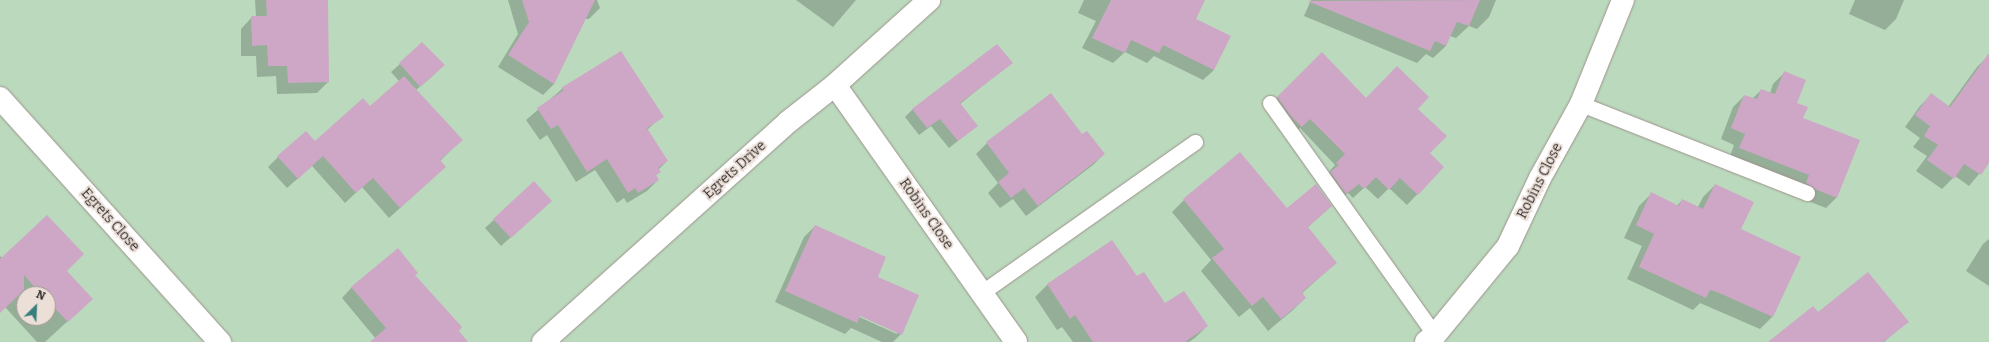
<!DOCTYPE html>
<html>
<head>
<meta charset="utf-8">
<style>
  body { margin:0 }
  #map { position:relative; width:1989px; height:342px; overflow:hidden; background:#ebdfd8; font-family:Bitter,serif }
  div>[style] { position:absolute }
  [style*='--x'] { left:calc(var(--x)*1px); top:calc(var(--y)*1px); width:calc(var(--w)*1px); rotate:calc(var(--a)*1deg) }
  .green>* { inset:0; background:#bbdabd }
  .shadow>* { inset:0; background:#0003 }
  .building>* { inset:0; background:#cda7c5 }
  .roads { filter:drop-shadow(0 0 1px #9e938d) drop-shadow(0 0 1px #9e938d) }
  .lane>* { height:15px; margin:-7.5px; padding:0 7.5px; transform-origin:7.5px; border-radius:7.5px; background:#fff }
  .street>* { height:22px; margin:-11px; padding:0 11px; transform-origin:11px; border-radius:11px; background:#fff }
  span { translate:-50% -50%; white-space:nowrap; text-align:center; line-height:1.15; -webkit-text-stroke:3.5px #ebdfd8; paint-order:stroke }
  .street-label { font-size:14px; color:#35302e }
  .north { position:absolute; left:16px; top:286px; width:40px; height:40px; box-sizing:border-box; background:#ebdfd8; border:1px solid #a29994; border-radius:50%; rotate:24deg; font-size:11px; font-weight:700; line-height:16px; text-align:center; color:#35302e }
  .north::after { content:''; display:block; margin:auto; width:14px; height:18px; background:#377f7d; clip-path:polygon(50% 0,100% 100%,50% 72%,0 100%) }
</style>
</head>
<body>
<div id="map">
  <div class="green">
    <i style="clip-path:polygon(evenodd,0 0,1989px 0,1989px 342px,0 342px,0 0,24px 294px,48px 294px,48px 318px,24px 318px,24px 294px)"></i>
  </div>
  <div class="shadow">
    <i style="clip-path:polygon(255px 0,327px 0,328px 82px,317px 93px,277px 94px,276px 76px,257px 77px,256px 56px,241px 56px,241px 29px,252px 17px,256px 17px)"></i>
    <i style="clip-path:polygon(508px 0,597px 0,600px 8px,589px 19px,585px 19px,554px 84px,543px 95px,498px 67px,518px 34px)"></i>
    <i style="clip-path:polygon(796px 0,856px 0,833px 27px)"></i>
    <i style="clip-path:polygon(1084px 0,1204px 0,1194px 19px,1214px 70px,1203px 80px,1154px 56px,1147px 63px,1125px 52px,1113px 63px,1082px 48px,1096px 21px,1078px 13px)"></i>
    <i style="clip-path:polygon(1311px 0,1496px 0,1489px 17px,1477px 29px,1469px 26px,1456px 38px,1450px 36px,1446px 46px,1433px 58px,1426px 54px,1417px 63px,1304px 16px)"></i>
    <i style="clip-path:polygon(1855px 0,1904px 0,1896px 19px,1885px 30px,1849px 14px)"></i>
    <i style="clip-path:polygon(422px 44px,435px 74px,416px 90px,461px 140px,440px 161px,445px 167px,389px 218px,362px 187px,345px 203px,312px 166px,287px 188px,268px 167px,278px 157px,314px 142px,370px 107px,399px 81px,391px 72px)"></i>
    <i style="clip-path:polygon(621px 52px,662px 116px,647px 130px,667px 161px,658px 170px,660px 172px,655px 176px,658px 180px,647px 191px,627px 203px,624px 198px,617px 203px,595px 170px,576px 182px,547px 135px,540px 140px,526px 120px,562px 89px)"></i>
    <i style="clip-path:polygon(1322px 54px,1366px 99px,1417px 109px,1428px 153px,1443px 167px,1407px 205px,1389px 188px,1378px 199px,1365px 187px,1353px 198px,1348px 193px,1335px 204px,1327px 174px,1335px 165px,1300px 128px,1291px 137px,1267px 108px)"></i>
    <i style="clip-path:polygon(1988px 56px,1989px 162px,1969px 186px,1955px 176px,1942px 189px,1916px 171px,1927px 156px,1913px 147px,1920px 138px,1905px 127px,1920px 106px,1931px 95px,1948px 107px,1977px 67px)"></i>
    <i style="clip-path:polygon(1011px 63px,960px 104px,977px 126px,949px 148px,931px 126px,919px 135px,905px 117px,913px 109px)"></i>
    <i style="clip-path:polygon(1784px 73px,1802px 119px,1837px 197px,1826px 208px,1803px 199px,1729px 159px,1734px 145px,1721px 139px,1733px 107px,1744px 96px,1752px 99px,1761px 90px,1770px 93px,1773px 84px)"></i>
    <i style="clip-path:polygon(1082px 136px,1104px 154px,1093px 165px,1026px 216px,1013px 199px,1000px 208px,988px 193px,998px 183px,976px 154px,987px 143px)"></i>
    <i style="clip-path:polygon(534px 183px,542px 209px,501px 246px,485px 228px)"></i>
    <i style="clip-path:polygon(1715px 185px,1740px 230px,1799px 257px,1772px 317px,1760px 329px,1700px 303px,1693px 310px,1627px 279px,1642px 246px,1624px 238px,1639px 206px,1651px 194px,1677px 206px,1682px 200px,1698px 207px,1703px 197px)"></i>
    <i style="clip-path:polygon(1184px 200px,1286px 210px,1331px 206px,1307px 228px,1336px 263px,1301px 294px,1305px 298px,1293px 310px,1268px 331px,1250px 308px,1239px 317px,1201px 271px,1211px 260px,1172px 212px)"></i>
    <i style="clip-path:polygon(evenodd,815px 226px,876px 277px,901px 334px,893px 342px,882px 342px,851px 328px,845px 334px,775px 302px,804px 237px,815px 226px,856px 313px,897px 332px,897px 334px,855px 315px,856px 313px)"></i>
    <i style="clip-path:polygon(1989px 239px,1989px 286px,1966px 271px,1983px 244px)"></i>
    <i style="clip-path:polygon(1112px 241px,1136px 277px,1165px 305px,1207px 326px,1195px 338px,1189px 342px,1073px 342px,1062px 327px,1057px 330px,1035px 297px,1047px 285px)"></i>
    <i style="clip-path:polygon(evenodd,0 256px,2px 258px,66px 271px,81px 309px,45px 342px,37px 342px,5px 307px,0 312px,0 256px,24px 294px,48px 294px,48px 318px,24px 318px,24px 294px)"></i>
    <i style="clip-path:polygon(414px 276px,457px 331px,456px 342px,373px 342px,376px 339px,342px 298px,352px 287px)"></i>
    <i style="clip-path:polygon(1818px 313px,1907px 322px,1884px 342px,1770px 342px)"></i>
  </div>
  <div class="building">
    <i style="clip-path:polygon(266px 0,328px 0,329px 82px,288px 83px,287px 66px,268px 66px,267px 45px,252px 46px,251px 16px,267px 16px)"></i>
    <i style="clip-path:polygon(522px 0,595px 0,554px 84px,508px 55px,529px 22px)"></i>
    <i style="clip-path:polygon(1111px 0,1205px 0,1196px 19px,1231px 36px,1214px 70px,1163px 45px,1159px 53px,1131px 40px,1125px 53px,1092px 38px)"></i>
    <i style="clip-path:polygon(1480px 0,1469px 26px,1457px 22px,1446px 46px,1435px 41px,1430px 51px,1307px 1px)"></i>
    <i style="clip-path:polygon(422px 42px,445px 65px,420px 87px,399px 63px)"></i>
    <i style="clip-path:polygon(997px 44px,1013px 63px,960px 103px,978px 126px,958px 141px,940px 119px,927px 128px,912px 109px)"></i>
    <i style="clip-path:polygon(621px 51px,664px 117px,647px 128px,668px 161px,658px 168px,661px 172px,656px 175px,659px 180px,638px 193px,635px 188px,628px 193px,607px 159px,587px 172px,558px 125px,551px 129px,537px 108px,564px 90px,561px 88px)"></i>
    <i style="clip-path:polygon(1322px 52px,1366px 98px,1397px 66px,1429px 97px,1418px 109px,1447px 136px,1430px 153px,1444px 167px,1418px 195px,1400px 178px,1389px 190px,1376px 177px,1364px 189px,1359px 184px,1346px 194px,1330px 172px,1339px 165px,1336px 163px,1345px 154px,1310px 119px,1302px 127px,1290px 115px,1277px 97px)"></i>
    <i style="clip-path:polygon(1989px 53px,1989px 163px,1981px 175px,1964px 164px,1954px 179px,1927px 160px,1938px 145px,1924px 136px,1930px 126px,1915px 115px,1931px 93px,1950px 107px)"></i>
    <i style="clip-path:polygon(1784px 71px,1806px 80px,1797px 103px,1808px 107px,1803px 118px,1860px 140px,1837px 198px,1815px 189px,1806px 183px,1809px 175px,1739px 148px,1745px 134px,1731px 128px,1744px 95px,1757px 99px,1761px 89px,1775px 94px)"></i>
    <i style="clip-path:polygon(404px 76px,463px 140px,440px 160px,446px 167px,400px 208px,373px 178px,356px 193px,323px 156px,298px 179px,277px 156px,306px 131px,315px 141px,363px 98px,370px 106px)"></i>
    <i style="clip-path:polygon(1051px 93px,1082px 134px,1087px 131px,1105px 154px,1038px 206px,1024px 188px,1011px 198px,998px 182px,1009px 173px,986px 142px)"></i>
    <i style="clip-path:polygon(1240px 152px,1287px 208px,1316px 184px,1332px 206px,1308px 227px,1337px 263px,1302px 292px,1306px 298px,1281px 319px,1263px 297px,1252px 306px,1212px 258px,1224px 249px,1183px 199px)"></i>
    <i style="clip-path:polygon(534px 181px,552px 201px,511px 238px,493px 219px)"></i>
    <i style="clip-path:polygon(1715px 184px,1754px 202px,1741px 229px,1801px 257px,1773px 317px,1717px 292px,1710px 290px,1706px 298px,1639px 267px,1654px 234px,1636px 225px,1651px 192px,1679px 206px,1682px 199px,1703px 209px)"></i>
    <i style="clip-path:polygon(47px 215px,84px 254px,67px 271px,93px 299px,68px 322px,48px 301px,48px 294px,41px 294px,24px 275px,24px 290px,0 313px,0 259px)"></i>
    <i style="clip-path:polygon(815px 225px,886px 257px,878px 277px,919px 295px,902px 335px,860px 316px,857px 323px,785px 291px)"></i>
    <i style="clip-path:polygon(1112px 240px,1137px 276px,1144px 272px,1165px 303px,1184px 291px,1208px 326px,1185px 342px,1093px 342px,1075px 315px,1070px 319px,1047px 284px)"></i>
    <i style="clip-path:polygon(398px 248px,418px 273px,415px 275px,462px 327px,459px 331px,468px 342px,370px 342px,386px 328px,351px 287px)"></i>
    <i style="clip-path:polygon(1868px 272px,1909px 322px,1883px 342px,1768px 342px,1813px 306px,1818px 312px)"></i>
  </div>
  <div class="roads">
    <div class="lane">
      <i style="--x:1270;--y:103;--w:285;--a:54.6"></i>
      <i style="--x:1581;--y:104;--w:243;--a:21.5"></i>
      <i style="--x:981;--y:293;--w:262;--a:-35.2"></i>
    </div>
    <div class="street">
      <i style="--x:835;--y:85;--w:314;--a:54.8"></i>
      <i style="--x:0;--y:98;--w:329;--a:48"></i>
      <i style="--x:543;--y:342;--w:329;--a:-41.9"></i>
      <i style="--x:788;--y:122;--w:60;--a:-38.2"></i>
      <i style="--x:835;--y:85;--w:127;--a:-42.1"></i>
      <i style="--x:1426;--y:342;--w:11;--a:-38"></i>
      <i style="--x:1435;--y:335;--w:115;--a:-50.6"></i>
      <i style="--x:1508;--y:246;--w:75;--a:-64.8"></i>
      <i style="--x:1540;--y:178;--w:85;--a:-61"></i>
      <i style="--x:1581;--y:104;--w:112;--a:-68"></i>
    </div>
  </div>
  <div class="street-label">
    <span style="left:735px;top:170px;rotate:-42deg">Egrets Drive</span>
    <span style="left:1540px;top:181px;rotate:-63deg">Robins Close</span>
    <span style="left:926px;top:214px;rotate:55deg">Robins Close</span>
    <span style="left:110px;top:220px;rotate:48deg">Egrets Close</span>
  </div>
  <div class="north">N</div>
</div>
</body>
</html>
